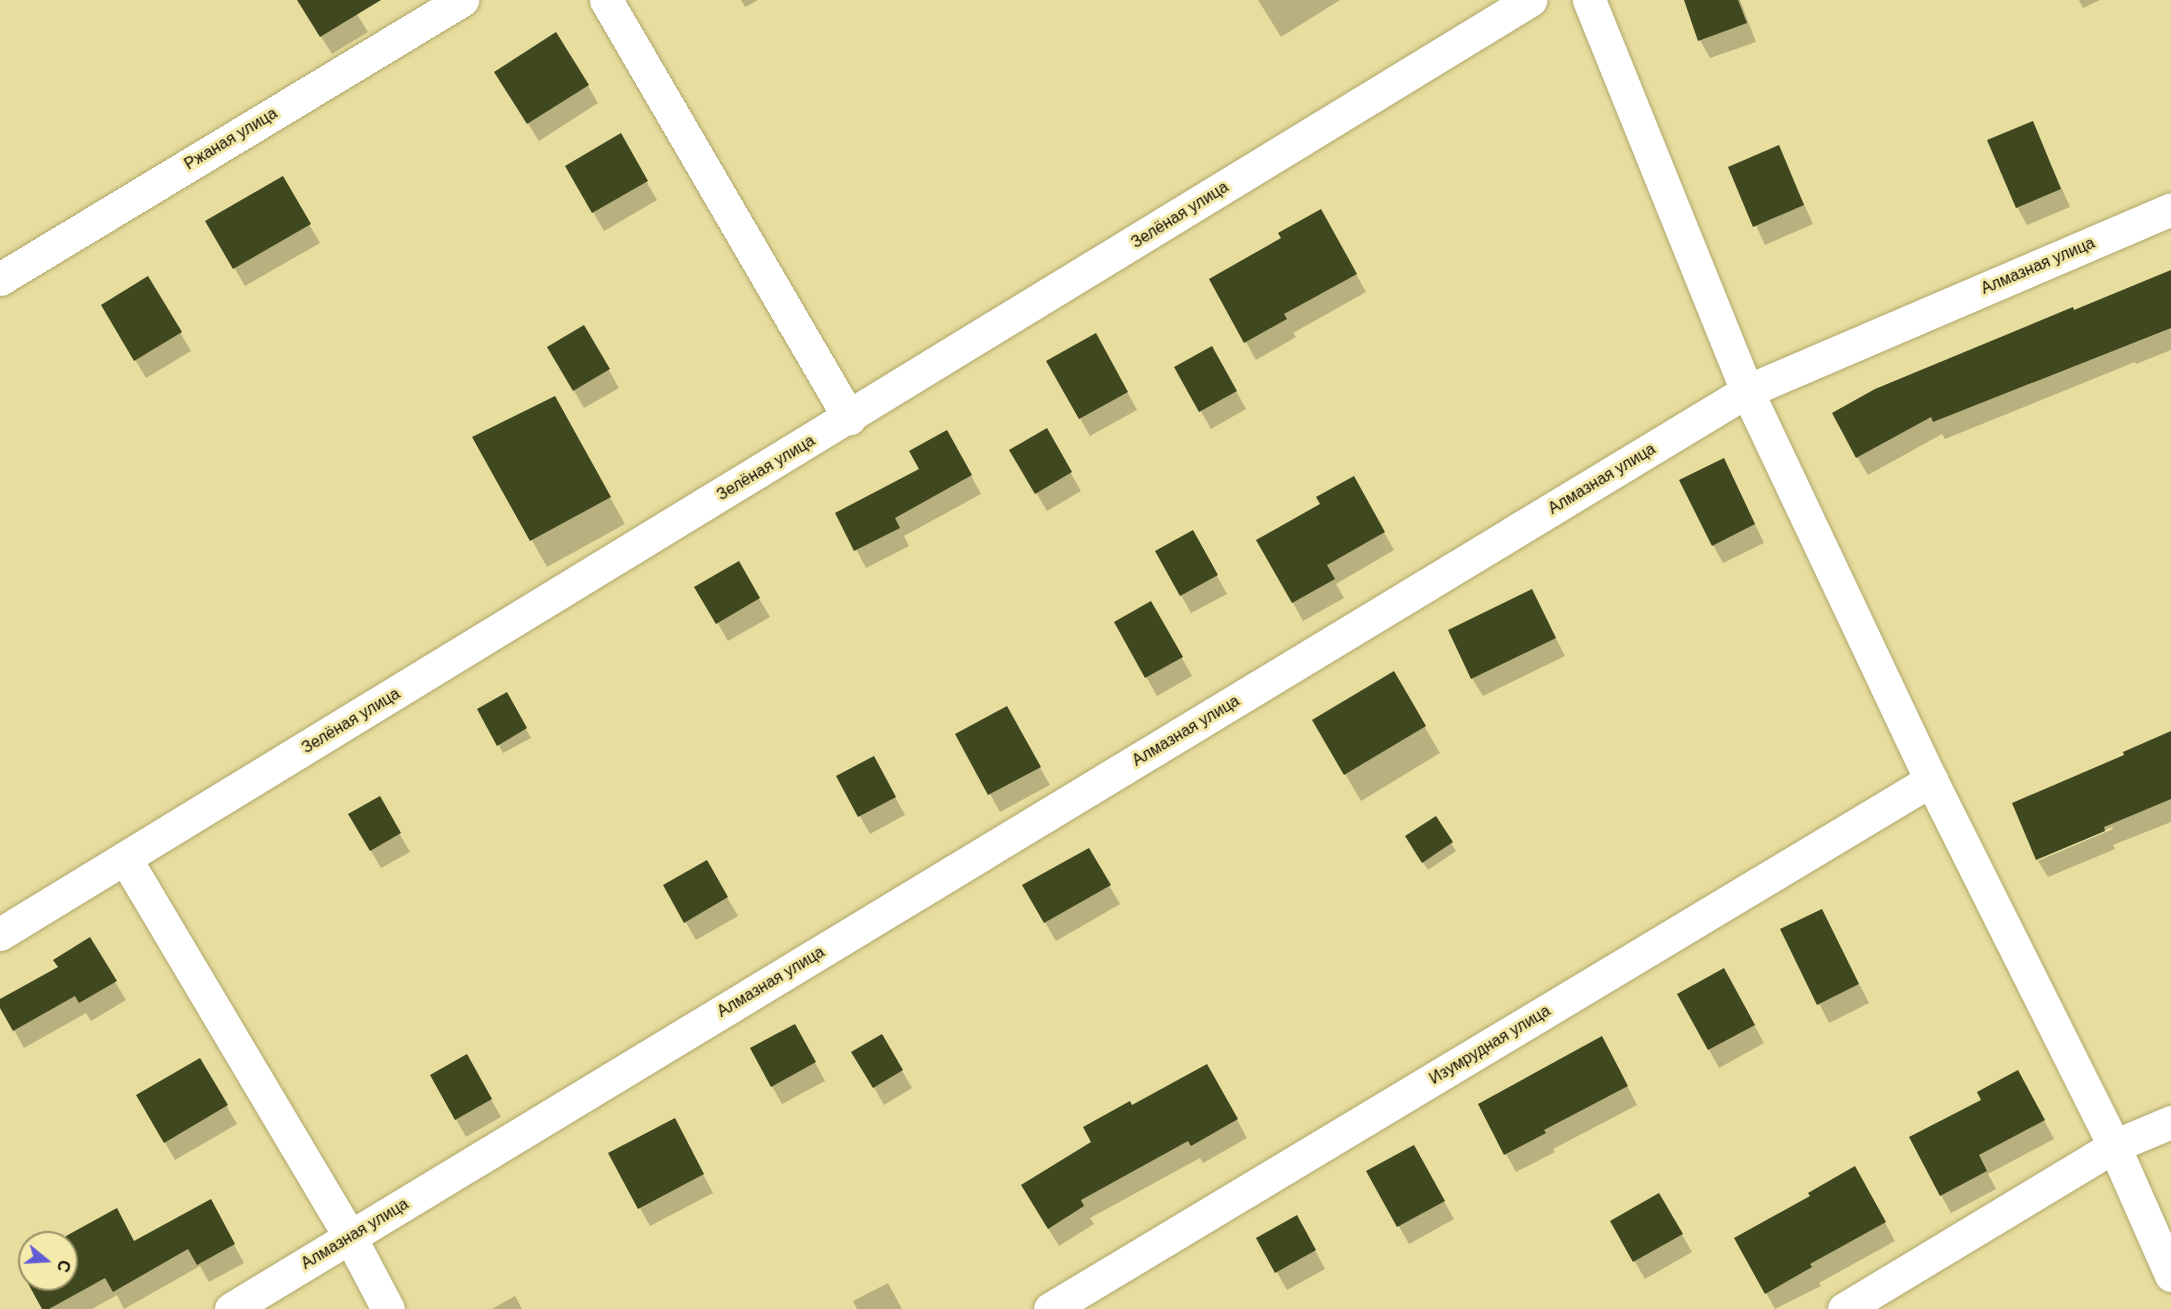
<!DOCTYPE html>
<html>
<head>
<meta charset="utf-8">
<style>
  body { margin:0 }
  #map { position:relative; width:2171px; height:1309px; overflow:hidden; background:#e7dd9f; font-family:"DM Sans",sans-serif }
  div>[style] { position:absolute }
  [style*='--x'] { left:calc(var(--x)*1px); top:calc(var(--y)*1px); width:calc(var(--w)*1px); rotate:calc(var(--a)*1deg) }
  .shadow>* { inset:0; background:#0003 }
  .building>* { inset:0; background:#3f481f }
  .roads { filter:drop-shadow(0 0 2px #b1a76c) drop-shadow(0 0 2px #b1a76c) }
  .minor>* { height:33px; margin:-16.5px; padding:0 16.5px; transform-origin:16.5px; border-radius:16.5px; background:#fff }
  span { translate:-50% -50%; white-space:nowrap; text-align:center; line-height:1.15; -webkit-text-stroke:6px #f4eaac; paint-order:stroke }
  .street-label { font-size:16px; color:#100c00 }
  .north { position:absolute; left:18px; top:1231px; width:60px; height:60px; box-sizing:border-box; background:#f4eaac; border:2px solid #999167; border-radius:50%; rotate:108deg; font-size:16px; font-weight:700; line-height:24px; text-align:center; color:#100c00 }
  .north::after { content:''; display:block; margin:auto; width:21px; height:27px; background:#5f5cd5; clip-path:polygon(50% 0,100% 100%,50% 72%,0 100%) }
</style>
</head>
<body>
<div id="map">
  <div class="shadow">
    <i style="clip-path:polygon(298px 0,348px 0,368px 32px,332px 54px)"></i>
    <i style="clip-path:polygon(741px 0,758px 0,745px 7px)"></i>
    <i style="clip-path:polygon(1258px 0,1340px 0,1281px 37px)"></i>
    <i style="clip-path:polygon(1688px 0,1740px 0,1756px 42px,1710px 58px,1700px 40px)"></i>
    <i style="clip-path:polygon(2079px 0,2100px 0,2083px 8px)"></i>
    <i style="clip-path:polygon(588px 86px,598px 103px,539px 141px,507px 90px)"></i>
    <i style="clip-path:polygon(2032px 123px,2070px 207px,2027px 225px,2017px 207px)"></i>
    <i style="clip-path:polygon(620px 135px,657px 200px,604px 231px,567px 167px)"></i>
    <i style="clip-path:polygon(1778px 147px,1813px 224px,1765px 245px,1730px 168px)"></i>
    <i style="clip-path:polygon(282px 178px,320px 243px,245px 286px,207px 221px)"></i>
    <i style="clip-path:polygon(1321px 211px,1366px 292px,1293px 333px,1296px 337px,1256px 360px,1211px 280px,1283px 238px)"></i>
    <i style="clip-path:polygon(2171px 272px,2171px 350px,2136px 364px,2135px 362px,1945px 439px,1942px 434px,1868px 475px,1857px 457px)"></i>
    <i style="clip-path:polygon(148px 278px,191px 351px,146px 378px,103px 306px)"></i>
    <i style="clip-path:polygon(584px 327px,619px 388px,584px 408px,549px 347px)"></i>
    <i style="clip-path:polygon(1106px 353px,1137px 410px,1090px 436px,1049px 362px)"></i>
    <i style="clip-path:polygon(1222px 366px,1246px 409px,1211px 429px,1176px 368px)"></i>
    <i style="clip-path:polygon(569px 425px,625px 524px,547px 567px,474px 438px)"></i>
    <i style="clip-path:polygon(1046px 430px,1081px 491px,1047px 511px,1011px 450px)"></i>
    <i style="clip-path:polygon(947px 432px,981px 494px,904px 536px,909px 546px,866px 568px,837px 513px,921px 470px)"></i>
    <i style="clip-path:polygon(1353px 478px,1394px 550px,1336px 584px,1344px 598px,1303px 621px,1258px 540px,1322px 504px)"></i>
    <i style="clip-path:polygon(1733px 478px,1764px 543px,1723px 563px,1713px 545px)"></i>
    <i style="clip-path:polygon(1192px 532px,1227px 594px,1191px 613px,1181px 595px)"></i>
    <i style="clip-path:polygon(738px 563px,770px 617px,728px 641px,697px 587px)"></i>
    <i style="clip-path:polygon(1532px 591px,1565px 656px,1483px 696px,1472px 678px)"></i>
    <i style="clip-path:polygon(1151px 603px,1192px 676px,1157px 696px,1116px 623px)"></i>
    <i style="clip-path:polygon(1393px 673px,1440px 753px,1361px 801px,1314px 721px)"></i>
    <i style="clip-path:polygon(506px 694px,531px 738px,503px 753px,479px 709px)"></i>
    <i style="clip-path:polygon(1006px 708px,1050px 785px,1000px 812px,957px 735px)"></i>
    <i style="clip-path:polygon(2171px 734px,2171px 822px,2113px 845px,2115px 849px,2048px 877px,2038px 861px,2113px 829px,2112px 827px,2037px 858px)"></i>
    <i style="clip-path:polygon(883px 775px,905px 815px,870px 834px,838px 777px)"></i>
    <i style="clip-path:polygon(379px 798px,410px 852px,381px 868px,350px 815px)"></i>
    <i style="clip-path:polygon(1451px 843px,1456px 851px,1428px 870px,1411px 845px)"></i>
    <i style="clip-path:polygon(1088px 850px,1120px 904px,1056px 941px,1024px 886px)"></i>
    <i style="clip-path:polygon(706px 862px,738px 916px,696px 940px,665px 886px)"></i>
    <i style="clip-path:polygon(1821px 910px,1869px 1003px,1829px 1023px,1782px 930px)"></i>
    <i style="clip-path:polygon(115px 982px,126px 1000px,91px 1021px,86px 1013px,24px 1048px,0 1005px,0 1001px)"></i>
    <i style="clip-path:polygon(1734px 988px,1764px 1043px,1719px 1068px,1679px 995px)"></i>
    <i style="clip-path:polygon(882px 1036px,912px 1088px,884px 1105px,854px 1052px)"></i>
    <i style="clip-path:polygon(805px 1044px,825px 1081px,782px 1104px,772px 1086px)"></i>
    <i style="clip-path:polygon(467px 1056px,501px 1117px,466px 1137px,432px 1076px)"></i>
    <i style="clip-path:polygon(1612px 1056px,1637px 1105px,1553px 1149px,1555px 1152px,1516px 1172px,1506px 1154px)"></i>
    <i style="clip-path:polygon(200px 1060px,237px 1124px,175px 1160px,138px 1096px)"></i>
    <i style="clip-path:polygon(1217px 1083px,1247px 1138px,1203px 1163px,1200px 1158px,1090px 1218px,1094px 1224px,1059px 1246px,1033px 1204px,1132px 1107px)"></i>
    <i style="clip-path:polygon(2028px 1090px,2054px 1139px,1988px 1174px,1996px 1189px,1951px 1213px,1941px 1195px)"></i>
    <i style="clip-path:polygon(684px 1138px,713px 1193px,650px 1226px,610px 1154px)"></i>
    <i style="clip-path:polygon(1413px 1147px,1454px 1219px,1409px 1244px,1368px 1171px)"></i>
    <i style="clip-path:polygon(1855px 1168px,1895px 1241px,1819px 1283px,1821px 1286px,1775px 1309px,1736px 1238px,1812px 1196px)"></i>
    <i style="clip-path:polygon(1659px 1195px,1692px 1252px,1645px 1279px,1612px 1222px)"></i>
    <i style="clip-path:polygon(220px 1219px,244px 1263px,209px 1282px,200px 1266px,124px 1309px,117px 1295px,92px 1309px,44px 1309px,21px 1268px,30px 1262px,30px 1279px,66px 1279px,65px 1243px,134px 1243px)"></i>
    <i style="clip-path:polygon(1307px 1235px,1325px 1269px,1287px 1290px,1258px 1239px)"></i>
    <i style="clip-path:polygon(888px 1283px,902px 1309px,857px 1309px,853px 1301px)"></i>
    <i style="clip-path:polygon(515px 1296px,522px 1309px,492px 1309px)"></i>
  </div>
  <div class="building">
    <i style="clip-path:polygon(297px 0,381px 0,320px 37px)"></i>
    <i style="clip-path:polygon(1684px 0,1738px 0,1747px 23px,1698px 41px)"></i>
    <i style="clip-path:polygon(556px 32px,589px 85px,527px 124px,494px 72px)"></i>
    <i style="clip-path:polygon(2033px 121px,2061px 189px,2016px 208px,1987px 140px)"></i>
    <i style="clip-path:polygon(621px 133px,648px 181px,592px 213px,565px 166px)"></i>
    <i style="clip-path:polygon(1779px 145px,1804px 205px,1753px 227px,1728px 167px)"></i>
    <i style="clip-path:polygon(283px 176px,311px 224px,233px 269px,205px 221px)"></i>
    <i style="clip-path:polygon(1321px 209px,1357px 274px,1284px 314px,1287px 319px,1244px 343px,1209px 279px,1281px 238px,1278px 233px)"></i>
    <i style="clip-path:polygon(2171px 270px,2171px 328px,1933px 422px,1931px 417px,1856px 458px,1832px 413px,1875px 389px,2073px 307px,2074px 310px)"></i>
    <i style="clip-path:polygon(148px 276px,182px 332px,134px 361px,101px 305px)"></i>
    <i style="clip-path:polygon(584px 325px,610px 369px,573px 391px,547px 347px)"></i>
    <i style="clip-path:polygon(1096px 333px,1128px 392px,1079px 419px,1046px 361px)"></i>
    <i style="clip-path:polygon(1212px 346px,1237px 391px,1199px 412px,1174px 367px)"></i>
    <i style="clip-path:polygon(555px 396px,611px 497px,530px 541px,472px 437px)"></i>
    <i style="clip-path:polygon(1047px 428px,1072px 472px,1035px 494px,1009px 450px)"></i>
    <i style="clip-path:polygon(947px 430px,972px 475px,895px 518px,900px 528px,854px 551px,835px 513px,919px 469px,909px 451px)"></i>
    <i style="clip-path:polygon(1724px 458px,1755px 524px,1712px 546px,1679px 480px)"></i>
    <i style="clip-path:polygon(1354px 476px,1385px 532px,1327px 565px,1335px 579px,1292px 603px,1256px 540px,1320px 504px,1316px 497px)"></i>
    <i style="clip-path:polygon(1193px 530px,1218px 575px,1180px 596px,1155px 551px)"></i>
    <i style="clip-path:polygon(739px 561px,760px 598px,716px 624px,694px 587px)"></i>
    <i style="clip-path:polygon(1532px 589px,1556px 638px,1471px 679px,1448px 630px)"></i>
    <i style="clip-path:polygon(1151px 601px,1183px 657px,1145px 678px,1114px 622px)"></i>
    <i style="clip-path:polygon(1394px 671px,1426px 726px,1344px 775px,1312px 720px)"></i>
    <i style="clip-path:polygon(507px 692px,527px 728px,497px 746px,477px 709px)"></i>
    <i style="clip-path:polygon(1007px 706px,1041px 767px,988px 795px,955px 734px)"></i>
    <i style="clip-path:polygon(2171px 731px,2171px 799px,2104px 827px,2105px 831px,2036px 860px,2012px 803px,2124px 755px,2123px 752px)"></i>
    <i style="clip-path:polygon(874px 756px,896px 797px,858px 817px,836px 776px)"></i>
    <i style="clip-path:polygon(380px 796px,401px 833px,370px 851px,348px 814px)"></i>
    <i style="clip-path:polygon(1436px 816px,1453px 842px,1422px 863px,1405px 836px)"></i>
    <i style="clip-path:polygon(1089px 848px,1111px 885px,1044px 923px,1022px 885px)"></i>
    <i style="clip-path:polygon(707px 860px,728px 897px,684px 923px,663px 885px)"></i>
    <i style="clip-path:polygon(1822px 909px,1859px 984px,1817px 1005px,1780px 929px)"></i>
    <i style="clip-path:polygon(90px 937px,117px 981px,79px 1003px,75px 996px,13px 1031px,0 1008px,0 999px,58px 967px,53px 960px)"></i>
    <i style="clip-path:polygon(1724px 968px,1755px 1025px,1708px 1050px,1677px 994px)"></i>
    <i style="clip-path:polygon(795px 1024px,816px 1062px,771px 1087px,750px 1048px)"></i>
    <i style="clip-path:polygon(882px 1034px,903px 1070px,873px 1088px,851px 1052px)"></i>
    <i style="clip-path:polygon(1602px 1036px,1628px 1086px,1544px 1130px,1546px 1133px,1504px 1155px,1478px 1104px)"></i>
    <i style="clip-path:polygon(467px 1054px,492px 1099px,455px 1120px,430px 1075px)"></i>
    <i style="clip-path:polygon(200px 1058px,228px 1105px,164px 1143px,136px 1095px)"></i>
    <i style="clip-path:polygon(1207px 1064px,1238px 1119px,1191px 1146px,1188px 1141px,1081px 1200px,1084px 1206px,1048px 1229px,1021px 1185px,1091px 1142px,1083px 1127px,1130px 1101px,1132px 1105px)"></i>
    <i style="clip-path:polygon(2018px 1070px,2045px 1120px,1979px 1155px,1987px 1171px,1940px 1196px,1909px 1137px,1981px 1100px,1977px 1092px)"></i>
    <i style="clip-path:polygon(675px 1118px,704px 1174px,638px 1209px,608px 1153px)"></i>
    <i style="clip-path:polygon(1414px 1145px,1445px 1201px,1397px 1227px,1366px 1171px)"></i>
    <i style="clip-path:polygon(1855px 1166px,1886px 1222px,1810px 1264px,1812px 1267px,1765px 1294px,1734px 1238px,1810px 1196px,1808px 1193px)"></i>
    <i style="clip-path:polygon(1659px 1193px,1683px 1234px,1633px 1262px,1610px 1221px)"></i>
    <i style="clip-path:polygon(211px 1199px,235px 1244px,197px 1265px,188px 1249px,113px 1292px,105px 1278px,49px 1309px,42px 1309px,19px 1267px,30px 1261px,30px 1279px,66px 1279px,66px 1243px,62px 1243px,66px 1241px,66px 1236px,117px 1208px,134px 1241px)"></i>
    <i style="clip-path:polygon(1297px 1215px,1316px 1250px,1275px 1273px,1256px 1238px)"></i>
  </div>
  <div class="roads">
    <div class="minor">
      <i style="--x:606;--y:0;--w:484;--a:59.8"></i>
      <i style="--x:1589;--y:0;--w:422;--a:68"></i>
      <i style="--x:1747;--y:391;--w:430;--a:64.7"></i>
      <i style="--x:1931;--y:780;--w:409;--a:63.4"></i>
      <i style="--x:2114;--y:1146;--w:141;--a:66.2"></i>
      <i style="--x:0;--y:279;--w:540;--a:-31.13"></i>
      <i style="--x:125;--y:858;--w:441;--a:59.3"></i>
      <i style="--x:350;--y:1237;--w:81;--a:62.2"></i>
      <i style="--x:0;--y:934;--w:1793;--a:-31.4"></i>
      <i style="--x:231;--y:1309;--w:1772;--a:-31.2"></i>
      <i style="--x:1747;--y:391;--w:461;--a:-23.2"></i>
      <i style="--x:1050;--y:1309;--w:1028;--a:-30.98"></i>
      <i style="--x:1844;--y:1309;--w:315;--a:-31.1"></i>
      <i style="--x:2114;--y:1146;--w:62;--a:-22.8"></i>
    </div>
  </div>
  <div class="street-label">
    <span style="left:231px;top:139px;rotate:-31deg">Ржаная улица</span>
    <span style="left:1180px;top:215px;rotate:-32deg">Зелёная улица</span>
    <span style="left:2038px;top:266px;rotate:-23deg">Алмазная улица</span>
    <span style="left:766px;top:468px;rotate:-31deg">Зелёная улица</span>
    <span style="left:1602px;top:479px;rotate:-31deg">Алмазная улица</span>
    <span style="left:351px;top:721px;rotate:-31deg">Зелёная улица</span>
    <span style="left:1186px;top:731px;rotate:-31deg">Алмазная улица</span>
    <span style="left:771px;top:982px;rotate:-31deg">Алмазная улица</span>
    <span style="left:1490px;top:1045px;rotate:-31deg">Изумрудная улица</span>
    <span style="left:355px;top:1234px;rotate:-31deg">Алмазная улица</span>
  </div>
  <div class="north">С</div>
</div>
</body>
</html>
